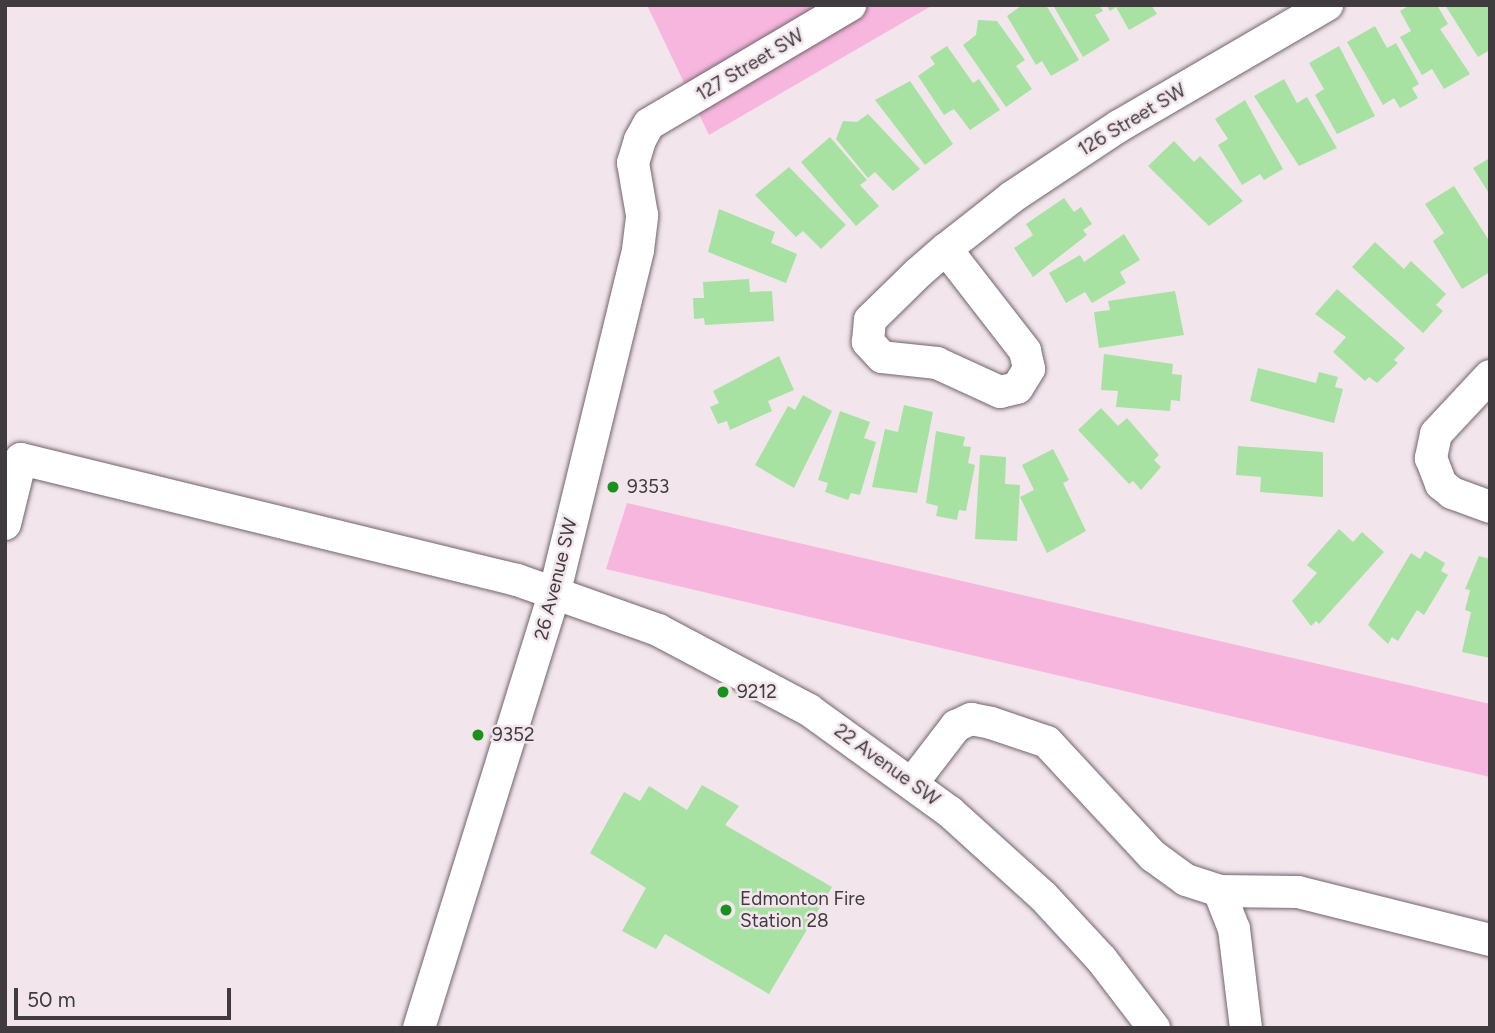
<!DOCTYPE html>
<html>
<head>
<meta charset="utf-8">
<style>
  body { margin:0 }
  #map { position:relative; width:1495px; height:1033px; overflow:hidden; background:#f2e5ec; font-family:Figtree,sans-serif }
  div>[style] { position:absolute }
  [style*='--x'] { left:calc(var(--x)*1px); top:calc(var(--y)*1px); width:calc(var(--w)*1px); rotate:calc(var(--a)*1deg) }
  .green>* { inset:0; background:#f7b6dd }
  .building>* { inset:0; background:#a7e2a3 }
  .roads { filter:drop-shadow(0 0 2px #71656c) drop-shadow(0 0 2px #71656c) }
  .minor>* { height:32px; margin:-16px; padding:0 16px; transform-origin:16px; border-radius:16px; background:#fff }
  .dots>* { width:19px; height:19px; translate:-50% -50%; box-sizing:border-box; border:4px solid #f2e5ec; border-radius:50% }
  span { translate:-50% -50%; white-space:nowrap; text-align:center; line-height:1.15; -webkit-text-stroke:5px #f2e5ec; paint-order:stroke }
  .street-label { font-size:19px; color:#403b3e }
  .poi-label { font-size:19px; color:#403b3e }
  .left { translate:0 -50%; text-align:left }
  .frame { position:absolute; inset:0; border:7px solid #403b3e; pointer-events:none }
  .scale { position:absolute; left:14px; top:988px; width:217px; height:32px; box-sizing:border-box; border:4px solid #403b3e; border-top:0; padding-left:9px; font-size:21px; line-height:24px; white-space:nowrap; color:#403b3e; -webkit-text-stroke:5px #f2e5ec; paint-order:stroke }
</style>
</head>
<body>
<div id="map">
  <div class="green">
    <i style="clip-path:polygon(647px 5px,933px 5px,709px 135px)"></i>
    <i style="clip-path:polygon(627px 503px,1490px 704px,1490px 777px,606px 569px)"></i>
  </div>
  <div class="building">
    <i style="clip-path:polygon(1022px 5px,1046px 5px,1079px 60px,1051px 76px,1042px 61px,1036px 65px,1007px 16px)"></i>
    <i style="clip-path:polygon(1053px 5px,1099px 5px,1103px 11px,1095px 15px,1110px 40px,1083px 57px)"></i>
    <i style="clip-path:polygon(1106px 5px,1151px 5px,1157px 14px,1129px 30px,1116px 7px,1110px 11px)"></i>
    <i style="clip-path:polygon(1410px 5px,1437px 5px,1448px 24px,1440px 29px,1470px 74px,1444px 89px,1432px 69px,1422px 75px,1400px 37px,1411px 31px,1400px 11px)"></i>
    <i style="clip-path:polygon(1445px 5px,1490px 5px,1490px 50px,1478px 57px)"></i>
    <i style="clip-path:polygon(978px 20px,997px 21px,1025px 60px,1016px 66px,1032px 89px,1006px 107px,963px 45px,976px 35px)"></i>
    <i style="clip-path:polygon(1375px 26px,1387px 48px,1396px 43px,1419px 84px,1412px 88px,1418px 98px,1400px 108px,1394px 98px,1383px 105px,1347px 42px)"></i>
    <i style="clip-path:polygon(947px 46px,973px 83px,979px 79px,1000px 110px,970px 130px,954px 109px,944px 115px,918px 76px,935px 64px,930px 57px)"></i>
    <i style="clip-path:polygon(1339px 46px,1375px 116px,1337px 134px,1315px 95px,1324px 89px,1309px 63px)"></i>
    <i style="clip-path:polygon(1284px 79px,1297px 103px,1307px 97px,1337px 148px,1299px 166px,1254px 96px)"></i>
    <i style="clip-path:polygon(910px 81px,953px 144px,925px 165px,875px 100px)"></i>
    <i style="clip-path:polygon(1245px 100px,1283px 169px,1264px 180px,1260px 174px,1242px 185px,1218px 145px,1228px 139px,1215px 119px)"></i>
    <i style="clip-path:polygon(868px 114px,920px 169px,893px 191px,875px 172px,868px 178px,836px 139px,843px 121px,857px 122px)"></i>
    <i style="clip-path:polygon(830px 137px,867px 180px,860px 185px,879px 206px,856px 226px,801px 162px)"></i>
    <i style="clip-path:polygon(1174px 141px,1194px 162px,1200px 156px,1243px 201px,1209px 226px,1148px 166px)"></i>
    <i style="clip-path:polygon(1490px 158px,1490px 195px,1473px 168px)"></i>
    <i style="clip-path:polygon(789px 167px,846px 225px,821px 249px,803px 231px,796px 237px,755px 195px)"></i>
    <i style="clip-path:polygon(1454px 186px,1490px 242px,1490px 272px,1462px 289px,1433px 241px,1444px 233px,1425px 204px)"></i>
    <i style="clip-path:polygon(1064px 198px,1074px 212px,1081px 207px,1092px 224px,1083px 230px,1087px 235px,1033px 277px,1014px 248px,1033px 235px,1026px 224px)"></i>
    <i style="clip-path:polygon(719px 209px,775px 232px,771px 243px,797px 254px,786px 283px,708px 252px)"></i>
    <i style="clip-path:polygon(1124px 234px,1140px 260px,1120px 272px,1126px 283px,1092px 303px,1085px 292px,1066px 303px,1049px 273px,1080px 255px,1084px 262px)"></i>
    <i style="clip-path:polygon(1375px 242px,1404px 269px,1411px 261px,1446px 294px,1436px 305px,1443px 311px,1423px 333px,1352px 267px)"></i>
    <i style="clip-path:polygon(749px 279px,750px 292px,772px 291px,774px 321px,705px 325px,704px 318px,694px 319px,693px 298px,704px 298px,703px 282px)"></i>
    <i style="clip-path:polygon(1337px 289px,1405px 348px,1394px 360px,1398px 363px,1377px 383px,1369px 377px,1365px 381px,1333px 352px,1346px 337px,1315px 314px)"></i>
    <i style="clip-path:polygon(1175px 291px,1184px 335px,1099px 348px,1094px 312px,1110px 310px,1108px 301px)"></i>
    <i style="clip-path:polygon(1104px 354px,1173px 364px,1172px 374px,1182px 375px,1180px 401px,1171px 400px,1170px 411px,1116px 407px,1118px 391px,1101px 390px)"></i>
    <i style="clip-path:polygon(779px 356px,794px 390px,768px 401px,772px 411px,730px 430px,727px 421px,718px 424px,710px 407px,719px 403px,713px 391px)"></i>
    <i style="clip-path:polygon(1258px 368px,1316px 383px,1319px 372px,1338px 377px,1335px 387px,1343px 389px,1334px 423px,1250px 401px)"></i>
    <i style="clip-path:polygon(803px 395px,832px 411px,794px 488px,755px 465px,788px 406px,795px 410px)"></i>
    <i style="clip-path:polygon(904px 405px,933px 412px,917px 493px,872px 487px,885px 429px,898px 432px)"></i>
    <i style="clip-path:polygon(1101px 408px,1118px 426px,1127px 418px,1159px 455px,1154px 460px,1161px 467px,1141px 490px,1133px 481px,1129px 484px,1078px 430px)"></i>
    <i style="clip-path:polygon(840px 411px,870px 422px,864px 438px,876px 442px,860px 495px,851px 493px,848px 500px,825px 492px,828px 483px,818px 480px)"></i>
    <i style="clip-path:polygon(936px 431px,965px 437px,963px 446px,971px 447px,968px 463px,975px 465px,966px 511px,959px 510px,957px 520px,936px 516px,938px 506px,926px 503px)"></i>
    <i style="clip-path:polygon(1238px 446px,1323px 452px,1323px 497px,1260px 492px,1261px 477px,1236px 475px)"></i>
    <i style="clip-path:polygon(1053px 449px,1069px 480px,1063px 483px,1086px 531px,1047px 553px,1020px 497px,1034px 490px,1022px 465px)"></i>
    <i style="clip-path:polygon(980px 455px,1006px 457px,1005px 484px,1020px 485px,1017px 541px,975px 539px)"></i>
    <i style="clip-path:polygon(1339px 529px,1353px 542px,1362px 532px,1384px 552px,1319px 624px,1316px 621px,1311px 626px,1292px 601px,1317px 573px,1307px 565px)"></i>
    <i style="clip-path:polygon(1425px 551px,1445px 563px,1441px 571px,1448px 575px,1424px 615px,1417px 610px,1398px 641px,1392px 637px,1388px 644px,1368px 625px,1411px 553px,1420px 559px)"></i>
    <i style="clip-path:polygon(1479px 556px,1490px 559px,1490px 658px,1462px 652px,1471px 612px,1465px 610px,1470px 590px,1465px 589px)"></i>
    <i style="clip-path:polygon(702px 785px,739px 806px,725px 825px,832px 887px,769px 994px,665px 934px,656px 949px,622px 931px,646px 888px,590px 853px,624px 792px,640px 801px,649px 786px,687px 810px)"></i>
  </div>
  <div class="roads">
    <div class="minor">
      <i style="--x:946;--y:249;--w:129;--a:52.2"></i>
      <i style="--x:1025;--y:351;--w:18;--a:77"></i>
      <i style="--x:1029;--y:369;--w:22;--a:122"></i>
      <i style="--x:1017;--y:388;--w:17;--a:167"></i>
      <i style="--x:1000;--y:392;--w:69;--a:-155.3"></i>
      <i style="--x:937;--y:363;--w:55;--a:-173.8"></i>
      <i style="--x:882;--y:357;--w:21;--a:-133"></i>
      <i style="--x:868;--y:342;--w:22;--a:-85"></i>
      <i style="--x:870;--y:320;--w:67;--a:-44.4"></i>
      <i style="--x:918;--y:273;--w:37;--a:-41"></i>
      <i style="--x:946;--y:249;--w:84;--a:-38.2"></i>
      <i style="--x:1012;--y:197;--w:128;--a:-33.6"></i>
      <i style="--x:1119;--y:126;--w:241;--a:-30.2"></i>
      <i style="--x:1490;--y:376;--w:79;--a:133"></i>
      <i style="--x:1436;--y:434;--w:25;--a:102"></i>
      <i style="--x:1431;--y:458;--w:28;--a:69"></i>
      <i style="--x:1441;--y:484;--w:14;--a:39"></i>
      <i style="--x:1452;--y:493;--w:40;--a:20.2"></i>
      <i style="--x:5;--y:524;--w:67;--a:-76.2"></i>
      <i style="--x:21;--y:459;--w:511;--a:13.71"></i>
      <i style="--x:517;--y:580;--w:150;--a:19.5"></i>
      <i style="--x:658;--y:630;--w:171;--a:27.9"></i>
      <i style="--x:809;--y:710;--w:174;--a:35.9"></i>
      <i style="--x:950;--y:812;--w:125;--a:42.1"></i>
      <i style="--x:1043;--y:896;--w:87;--a:47.3"></i>
      <i style="--x:1102;--y:960;--w:86;--a:52.6"></i>
      <i style="--x:913;--y:782;--w:71;--a:-52.5"></i>
      <i style="--x:956;--y:726;--w:17;--a:-25"></i>
      <i style="--x:971;--y:719;--w:20;--a:11"></i>
      <i style="--x:991;--y:723;--w:59;--a:18.7"></i>
      <i style="--x:1047;--y:742;--w:156;--a:47.1"></i>
      <i style="--x:1153;--y:856;--w:41;--a:36"></i>
      <i style="--x:1186;--y:880;--w:35;--a:18"></i>
      <i style="--x:1219;--y:891;--w:79;--a:0.7"></i>
      <i style="--x:1298;--y:892;--w:198;--a:14"></i>
      <i style="--x:1219;--y:891;--w:41;--a:68.5"></i>
      <i style="--x:1234;--y:929;--w:100;--a:83.1"></i>
      <i style="--x:419;--y:1028;--w:458;--a:-72.7"></i>
      <i style="--x:555;--y:591;--w:351;--a:-76.3"></i>
      <i style="--x:638;--y:250;--w:35;--a:-83"></i>
      <i style="--x:642;--y:215;--w:53;--a:-99.8"></i>
      <i style="--x:633;--y:163;--w:24;--a:-73"></i>
      <i style="--x:640;--y:140;--w:18;--a:-61"></i>
      <i style="--x:649;--y:124;--w:234;--a:-30.6"></i>
    </div>
  </div>
  <div class="dots">
    <i style="left:613px;top:487px;background:#1a911d"></i>
    <i style="left:723px;top:692px;background:#1a911d"></i>
    <i style="left:478px;top:735px;background:#1a911d"></i>
    <i style="left:726px;top:910px;background:#1a911d"></i>
  </div>
  <div class="street-label">
    <span style="left:750px;top:65px;rotate:-31deg">127 Street SW</span>
    <span style="left:1132px;top:120px;rotate:-31deg">126 Street SW</span>
    <span style="left:556px;top:579px;rotate:-76deg">26 Avenue SW</span>
    <span style="left:887px;top:765px;rotate:36deg">22 Avenue SW</span>
  </div>
  <div class="poi-label">
    <span class="left" style="left:627px;top:487px">9353</span>
    <span class="left" style="left:737px;top:692px">9212</span>
    <span class="left" style="left:492px;top:735px">9352</span>
    <span class="left" style="left:740px;top:910px">Edmonton Fire<br>Station 28</span>
  </div>
  <div class="frame"></div>
  <div class="scale">50 m</div>
</div>
</body>
</html>
